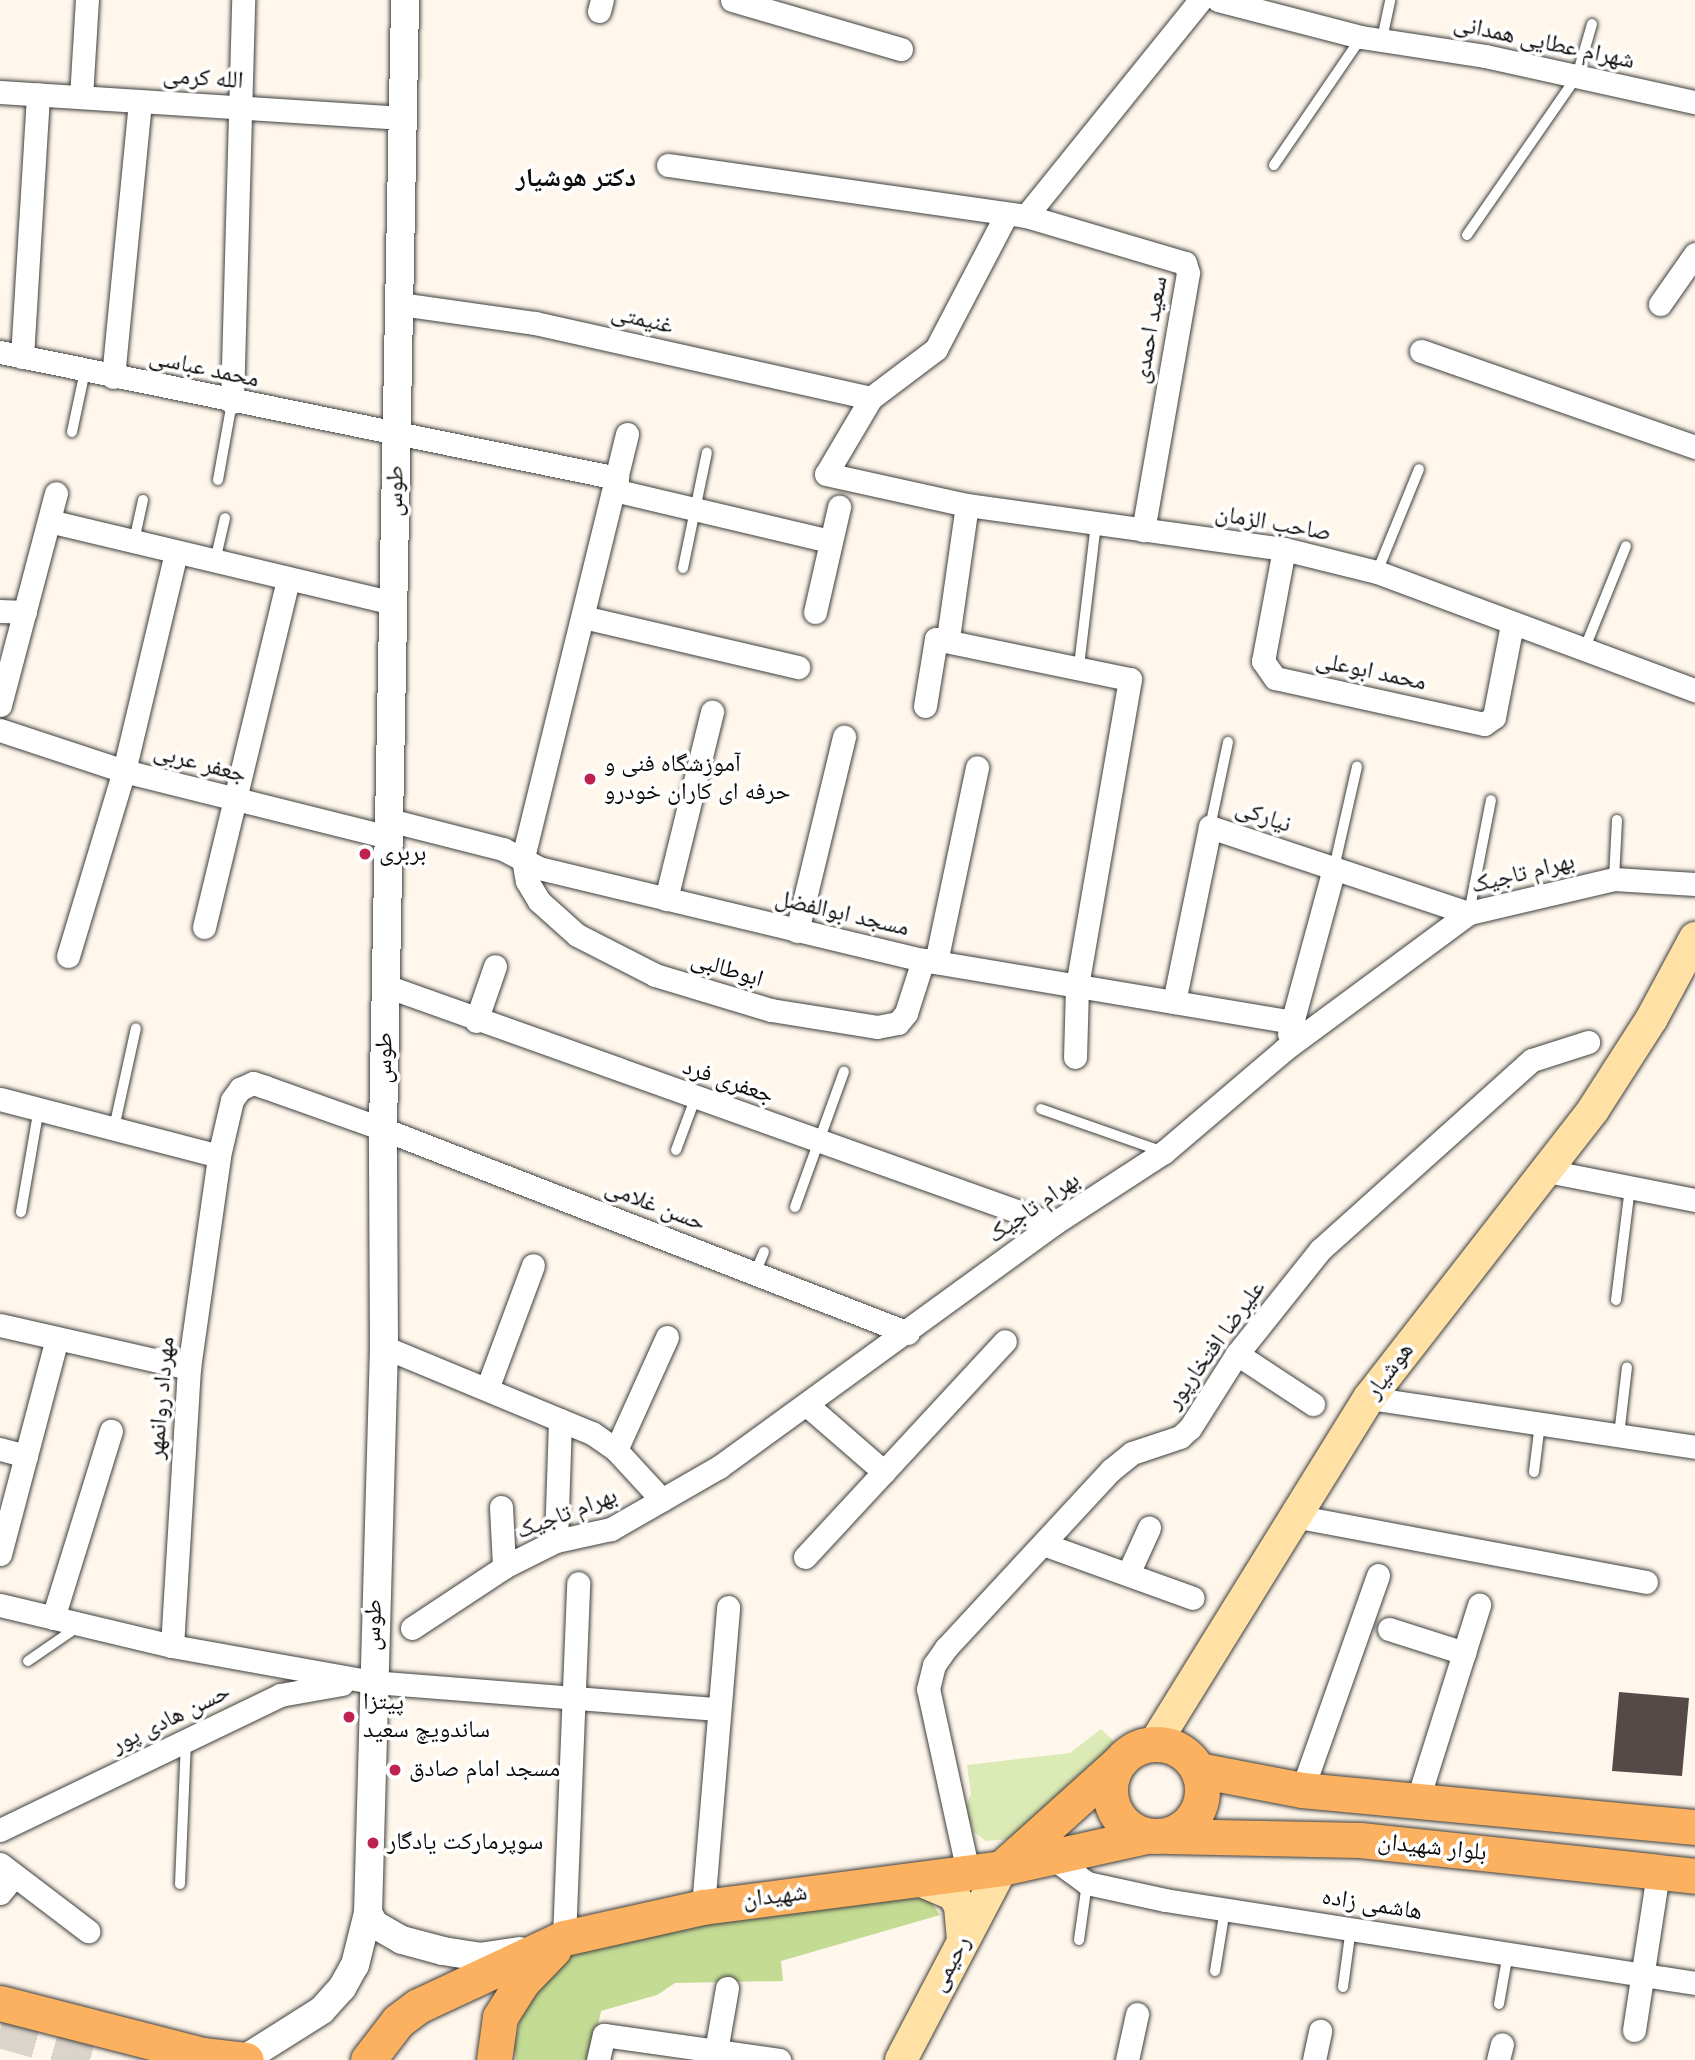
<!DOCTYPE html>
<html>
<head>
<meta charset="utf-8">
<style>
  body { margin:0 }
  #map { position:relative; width:1695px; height:2060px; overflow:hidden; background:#fff7eb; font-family:Spectral,"Noto Naskh Arabic",serif }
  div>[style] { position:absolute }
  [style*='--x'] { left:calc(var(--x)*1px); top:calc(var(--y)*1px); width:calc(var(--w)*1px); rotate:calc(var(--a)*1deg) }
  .green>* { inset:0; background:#dceab5 }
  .forest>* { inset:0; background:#c4db94 }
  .building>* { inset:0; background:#554a48 }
  .trunk-tunnel>* { height:38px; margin-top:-19px; transform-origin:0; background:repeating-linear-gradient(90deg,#dbd4ca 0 38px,transparent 0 57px) }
  .roads { filter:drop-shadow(0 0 2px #3f3f3f) drop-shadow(0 0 2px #3f3f3f) }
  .service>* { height:10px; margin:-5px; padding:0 5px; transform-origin:5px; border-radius:5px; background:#fff }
  .minor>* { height:23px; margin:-11.5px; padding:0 11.5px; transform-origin:11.5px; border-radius:11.5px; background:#fff }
  .tertiary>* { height:28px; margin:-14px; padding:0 14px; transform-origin:14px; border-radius:14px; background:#fff }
  .secondary>* { height:32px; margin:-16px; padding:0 16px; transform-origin:16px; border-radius:16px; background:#ffe1a6 }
  .primary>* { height:35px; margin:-17.5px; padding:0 17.5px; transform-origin:17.5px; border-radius:17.5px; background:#fbb160 }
  .primary>.ring { margin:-17.5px; padding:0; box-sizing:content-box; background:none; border:35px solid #fbb160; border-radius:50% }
  .dots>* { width:19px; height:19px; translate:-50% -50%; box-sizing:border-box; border:4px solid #fff; border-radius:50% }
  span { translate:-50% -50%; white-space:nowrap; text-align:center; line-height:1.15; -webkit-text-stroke:7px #fff; paint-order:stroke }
  .street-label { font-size:24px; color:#0c0c0c }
  .poi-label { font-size:24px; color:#0c0c0c }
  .left { translate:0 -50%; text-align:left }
  .neighbourhood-label { font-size:26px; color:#0c0c0c; font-weight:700 }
</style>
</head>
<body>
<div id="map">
  <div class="green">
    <i style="clip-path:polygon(1101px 1729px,1122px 1749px,1021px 1838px,986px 1841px,974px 1832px,965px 1809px,971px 1794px,967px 1765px,1070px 1753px)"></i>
  </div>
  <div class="forest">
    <i style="clip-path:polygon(924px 1892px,940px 1915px,781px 1961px,783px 1981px,675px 1983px,657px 1995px,601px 2011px,591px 2060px,516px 2060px,514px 2047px,523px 2008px,554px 1958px,687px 1915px)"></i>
  </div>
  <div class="building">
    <i style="clip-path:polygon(1619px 1692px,1689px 1698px,1682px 1776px,1612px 1771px)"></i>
  </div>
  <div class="trunk-tunnel">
    <i style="--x:0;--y:2029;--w:114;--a:15.7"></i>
  </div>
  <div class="roads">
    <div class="service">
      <i style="--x:1382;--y:39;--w:40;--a:-78"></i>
      <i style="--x:1274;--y:165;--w:154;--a:-55.6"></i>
      <i style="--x:1467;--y:235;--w:193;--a:-55.3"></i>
      <i style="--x:1577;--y:76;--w:54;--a:-73.9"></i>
      <i style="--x:72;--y:432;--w:62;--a:-78"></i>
      <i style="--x:218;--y:480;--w:79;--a:-79.8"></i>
      <i style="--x:134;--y:541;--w:42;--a:-77.6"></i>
      <i style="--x:215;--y:561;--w:44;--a:-76.9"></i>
      <i style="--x:683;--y:568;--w:118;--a:-78.3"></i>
      <i style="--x:1377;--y:572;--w:111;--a:-67.8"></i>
      <i style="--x:1584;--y:650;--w:112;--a:-68"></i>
      <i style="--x:1079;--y:666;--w:144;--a:-83.2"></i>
      <i style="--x:1210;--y:827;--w:87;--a:-78"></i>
      <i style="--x:1334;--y:868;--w:104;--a:-77.2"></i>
      <i style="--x:1614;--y:879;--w:59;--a:-87.1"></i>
      <i style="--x:1469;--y:913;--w:115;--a:-79"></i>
      <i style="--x:1041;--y:1109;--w:127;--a:19.3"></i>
      <i style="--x:114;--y:1128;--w:102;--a:-77.6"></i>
      <i style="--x:676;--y:1150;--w:54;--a:-69.6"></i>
      <i style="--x:795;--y:1207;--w:144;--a:-70.1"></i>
      <i style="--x:21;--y:1212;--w:106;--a:-80.2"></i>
      <i style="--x:755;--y:1273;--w:23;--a:-67"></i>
      <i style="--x:1616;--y:1300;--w:114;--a:-82.9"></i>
      <i style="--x:1619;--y:1435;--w:68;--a:-83.3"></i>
      <i style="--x:1534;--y:1472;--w:49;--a:-83"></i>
      <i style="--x:28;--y:1661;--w:62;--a:-34.5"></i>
      <i style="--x:180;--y:1884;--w:143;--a:-87.6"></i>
      <i style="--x:1079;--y:1940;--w:58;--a:-82"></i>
      <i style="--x:1215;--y:1971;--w:63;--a:-80.8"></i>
      <i style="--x:1343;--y:1987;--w:60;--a:-82.3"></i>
      <i style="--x:1499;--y:2004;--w:52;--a:-80"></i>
    </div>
    <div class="minor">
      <i style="--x:732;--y:0;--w:176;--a:16.2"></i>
      <i style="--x:1218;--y:0;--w:148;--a:14.5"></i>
      <i style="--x:1361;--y:37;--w:125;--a:8.7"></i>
      <i style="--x:1485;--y:56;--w:215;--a:12.4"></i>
      <i style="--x:599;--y:11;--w:11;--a:-75"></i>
      <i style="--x:0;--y:92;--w:404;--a:3.7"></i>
      <i style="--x:81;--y:97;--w:97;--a:-86.5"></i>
      <i style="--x:668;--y:165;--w:362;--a:8.1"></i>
      <i style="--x:1026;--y:216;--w:166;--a:16.5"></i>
      <i style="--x:1185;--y:263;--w:10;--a:73"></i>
      <i style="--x:1188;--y:273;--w:261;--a:99.9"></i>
      <i style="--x:1006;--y:215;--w:151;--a:117.6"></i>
      <i style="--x:936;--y:349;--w:81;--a:143"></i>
      <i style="--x:871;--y:398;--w:88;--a:120.6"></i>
      <i style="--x:826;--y:474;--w:144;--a:12.4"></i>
      <i style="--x:967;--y:505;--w:320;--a:7.9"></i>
      <i style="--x:1284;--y:549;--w:96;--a:13.9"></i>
      <i style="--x:1377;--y:572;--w:339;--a:20.4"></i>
      <i style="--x:1026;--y:216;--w:277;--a:-51.1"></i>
      <i style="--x:400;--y:304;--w:136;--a:8"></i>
      <i style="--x:535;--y:323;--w:344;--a:12.6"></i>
      <i style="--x:1660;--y:304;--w:61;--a:-55"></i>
      <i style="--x:1421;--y:351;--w:290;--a:19.3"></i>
      <i style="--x:0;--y:352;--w:630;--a:11.54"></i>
      <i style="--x:22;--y:357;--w:263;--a:-86.5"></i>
      <i style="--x:113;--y:377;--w:277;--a:-84.4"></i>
      <i style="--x:232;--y:402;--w:402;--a:-88.4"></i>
      <i style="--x:627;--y:434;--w:438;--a:103.8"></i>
      <i style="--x:523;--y:859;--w:22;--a:80"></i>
      <i style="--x:527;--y:881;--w:23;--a:59"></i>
      <i style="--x:539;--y:901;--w:51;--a:41.8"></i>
      <i style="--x:577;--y:935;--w:88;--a:27.1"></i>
      <i style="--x:655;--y:975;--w:121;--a:16.8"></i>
      <i style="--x:771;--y:1010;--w:107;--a:9.1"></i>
      <i style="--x:877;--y:1027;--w:21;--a:-11"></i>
      <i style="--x:898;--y:1023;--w:13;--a:-51"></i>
      <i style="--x:906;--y:1013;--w:56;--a:-72.2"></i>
      <i style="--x:614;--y:490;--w:221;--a:13.3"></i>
      <i style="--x:49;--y:521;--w:354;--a:13.4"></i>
      <i style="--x:1284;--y:549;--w:114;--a:100.6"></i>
      <i style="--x:1263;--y:661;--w:21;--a:55"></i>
      <i style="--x:1275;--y:678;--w:214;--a:12.4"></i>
      <i style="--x:1484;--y:724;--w:12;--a:-35"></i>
      <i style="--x:1494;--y:717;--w:95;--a:-79"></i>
      <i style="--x:0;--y:611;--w:25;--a:2"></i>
      <i style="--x:815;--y:612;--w:108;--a:-77.1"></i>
      <i style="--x:583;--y:617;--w:221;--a:13.1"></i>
      <i style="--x:948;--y:638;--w:134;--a:-81.9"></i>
      <i style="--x:0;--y:705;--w:219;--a:-75.2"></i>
      <i style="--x:925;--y:706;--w:68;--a:-80.7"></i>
      <i style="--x:936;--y:639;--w:198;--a:11.7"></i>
      <i style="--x:1130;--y:679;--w:313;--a:99.8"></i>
      <i style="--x:1077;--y:987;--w:70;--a:91.6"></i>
      <i style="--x:0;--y:730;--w:131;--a:18.3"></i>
      <i style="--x:124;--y:771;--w:273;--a:14"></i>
      <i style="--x:389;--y:820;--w:118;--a:14.3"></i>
      <i style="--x:503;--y:849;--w:41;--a:27.8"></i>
      <i style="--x:539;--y:868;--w:395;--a:13.5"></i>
      <i style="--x:923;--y:960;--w:375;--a:9.5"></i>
      <i style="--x:666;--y:899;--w:193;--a:-76.2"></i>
      <i style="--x:204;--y:927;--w:358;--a:-76.4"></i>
      <i style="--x:797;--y:931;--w:200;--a:-76.4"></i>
      <i style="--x:68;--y:956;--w:193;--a:-73.2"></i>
      <i style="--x:124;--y:771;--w:225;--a:-76.6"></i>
      <i style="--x:936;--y:962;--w:199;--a:-78.1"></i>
      <i style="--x:386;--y:986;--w:708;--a:19.64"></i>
      <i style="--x:1174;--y:1002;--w:179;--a:-78.4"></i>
      <i style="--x:1210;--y:827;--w:273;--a:18.4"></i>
      <i style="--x:476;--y:1021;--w:58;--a:-70.9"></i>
      <i style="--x:1289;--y:1034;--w:172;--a:-74.8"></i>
      <i style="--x:0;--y:1099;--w:226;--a:14.6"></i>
      <i style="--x:1542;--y:1170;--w:156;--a:11.1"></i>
      <i style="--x:0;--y:1325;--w:194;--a:12.8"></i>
      <i style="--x:384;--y:1347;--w:225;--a:22.5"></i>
      <i style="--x:592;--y:1433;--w:29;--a:35"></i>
      <i style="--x:616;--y:1450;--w:68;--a:47.4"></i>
      <i style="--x:1237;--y:1354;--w:91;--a:33.3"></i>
      <i style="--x:487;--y:1389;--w:132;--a:-69.6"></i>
      <i style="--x:1369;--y:1398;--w:330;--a:8.5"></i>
      <i style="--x:807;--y:1405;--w:102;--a:41"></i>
      <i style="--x:0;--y:1449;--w:27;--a:15"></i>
      <i style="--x:616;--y:1450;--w:124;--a:-65.7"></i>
      <i style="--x:501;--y:1507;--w:60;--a:87.1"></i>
      <i style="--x:1294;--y:1516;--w:358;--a:10.6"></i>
      <i style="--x:556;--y:1541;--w:121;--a:-88.1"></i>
      <i style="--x:1043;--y:1544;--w:159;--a:19.8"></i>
      <i style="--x:0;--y:1554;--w:223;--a:-75.2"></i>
      <i style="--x:805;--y:1557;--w:294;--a:-47.2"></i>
      <i style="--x:1128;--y:1574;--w:51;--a:-65.5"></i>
      <i style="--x:0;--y:1605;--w:177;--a:13.4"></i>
      <i style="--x:172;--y:1646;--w:204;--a:10.2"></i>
      <i style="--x:373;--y:1682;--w:347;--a:4.5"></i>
      <i style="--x:53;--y:1618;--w:196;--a:-72.8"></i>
      <i style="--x:412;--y:1628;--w:110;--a:-33.5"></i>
      <i style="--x:504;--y:1567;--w:58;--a:-26.6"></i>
      <i style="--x:556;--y:1541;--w:56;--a:-12.3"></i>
      <i style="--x:611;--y:1529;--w:125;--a:-29.9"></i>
      <i style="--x:719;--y:1467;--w:413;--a:-36"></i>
      <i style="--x:1053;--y:1224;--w:132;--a:-33"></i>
      <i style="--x:1164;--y:1152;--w:159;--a:-40.4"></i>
      <i style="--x:1285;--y:1049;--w:229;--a:-36.5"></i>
      <i style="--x:1469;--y:913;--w:149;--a:-13.2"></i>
      <i style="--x:1614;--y:879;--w:81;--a:3.5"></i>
      <i style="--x:1389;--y:1629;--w:79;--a:17.7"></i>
      <i style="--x:172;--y:1646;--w:279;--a:-86.5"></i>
      <i style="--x:189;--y:1368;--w:214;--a:-81.9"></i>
      <i style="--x:219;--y:1156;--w:57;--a:-76.9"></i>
      <i style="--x:232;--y:1100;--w:14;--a:-54"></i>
      <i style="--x:240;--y:1089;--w:14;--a:-25"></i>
      <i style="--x:253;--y:1083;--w:13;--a:18"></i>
      <i style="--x:265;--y:1087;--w:125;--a:19.6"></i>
      <i style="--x:383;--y:1129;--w:563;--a:21.23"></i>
      <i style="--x:1302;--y:1790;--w:228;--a:-70.5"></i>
      <i style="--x:1417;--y:1802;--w:207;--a:-72.5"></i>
      <i style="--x:0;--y:1830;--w:311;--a:-25.7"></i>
      <i style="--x:280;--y:1695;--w:63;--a:-10.1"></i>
      <i style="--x:1050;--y:1856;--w:46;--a:36.1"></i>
      <i style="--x:1087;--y:1883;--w:80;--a:12.3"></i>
      <i style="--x:1165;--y:1900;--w:536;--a:8.9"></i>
      <i style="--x:0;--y:1864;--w:111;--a:37.3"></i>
      <i style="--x:968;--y:1872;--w:187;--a:-102.3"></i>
      <i style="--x:928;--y:1689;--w:25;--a:-76"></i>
      <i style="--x:934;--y:1665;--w:21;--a:-55"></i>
      <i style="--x:946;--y:1648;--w:243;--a:-47.2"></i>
      <i style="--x:1111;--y:1470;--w:27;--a:-39"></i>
      <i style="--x:1132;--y:1453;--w:51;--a:-18.4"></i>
      <i style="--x:1180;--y:1437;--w:13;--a:-42"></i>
      <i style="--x:1190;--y:1428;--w:88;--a:-57.6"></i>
      <i style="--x:1237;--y:1354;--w:133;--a:-51.4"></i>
      <i style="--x:1320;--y:1250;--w:285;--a:-41.9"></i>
      <i style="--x:1532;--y:1060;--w:59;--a:-17.8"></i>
      <i style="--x:0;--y:1893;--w:22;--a:-51"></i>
      <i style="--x:703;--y:1907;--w:301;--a:-85.2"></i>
      <i style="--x:564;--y:1938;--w:355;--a:-87.7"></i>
      <i style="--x:1634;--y:2030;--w:159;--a:-81.3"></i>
      <i style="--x:716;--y:2051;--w:64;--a:-80.1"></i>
      <i style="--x:598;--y:2060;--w:26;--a:-77"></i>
      <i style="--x:604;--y:2035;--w:177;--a:8.1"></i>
      <i style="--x:1127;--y:2060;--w:47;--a:-77.7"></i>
      <i style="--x:1314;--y:2060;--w:30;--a:-78"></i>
      <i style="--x:1498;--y:2060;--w:16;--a:-76"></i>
    </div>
    <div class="tertiary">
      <i style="--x:368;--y:1913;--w:13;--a:61"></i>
      <i style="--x:374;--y:1924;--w:32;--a:30"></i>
      <i style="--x:402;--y:1940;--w:42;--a:15"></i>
      <i style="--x:443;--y:1951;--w:36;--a:9"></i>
      <i style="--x:479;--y:1957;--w:41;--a:-8.3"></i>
      <i style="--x:243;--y:2060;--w:93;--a:-32.3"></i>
      <i style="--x:322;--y:2010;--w:30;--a:-48"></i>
      <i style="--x:342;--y:1988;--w:26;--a:-61"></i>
      <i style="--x:355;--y:1965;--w:54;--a:-76"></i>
      <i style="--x:368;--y:1913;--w:566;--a:-88.38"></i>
      <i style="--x:384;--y:1347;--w:218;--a:-90.3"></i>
      <i style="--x:383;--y:1129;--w:1129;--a:-88.88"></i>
    </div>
    <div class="secondary">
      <i style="--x:1155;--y:1743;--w:406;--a:-58.2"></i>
      <i style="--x:1369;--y:1398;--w:365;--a:-52.1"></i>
      <i style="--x:1593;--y:1110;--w:109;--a:-57.3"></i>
      <i style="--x:1652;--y:1018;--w:91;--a:-61.7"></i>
      <i style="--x:917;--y:1879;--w:39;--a:23"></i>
      <i style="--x:953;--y:1894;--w:14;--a:60"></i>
      <i style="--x:960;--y:1906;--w:35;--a:85"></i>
      <i style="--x:901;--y:2060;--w:217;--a:-62.3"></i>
    </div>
    <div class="primary">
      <i class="ring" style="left:1110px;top:1744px;width:57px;height:57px"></i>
      <i style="--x:1198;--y:1770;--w:106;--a:10.9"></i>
      <i style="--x:1302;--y:1790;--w:395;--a:5.4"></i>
      <i style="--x:1168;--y:1836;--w:192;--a:1.2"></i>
      <i style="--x:1360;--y:1840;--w:337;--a:6.1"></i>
      <i style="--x:1005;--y:1865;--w:151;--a:-42"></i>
      <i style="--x:0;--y:2003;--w:209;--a:14.4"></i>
      <i style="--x:202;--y:2055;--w:44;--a:6.5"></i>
      <i style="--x:368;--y:2060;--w:49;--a:-52.4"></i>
      <i style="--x:398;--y:2021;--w:25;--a:-37"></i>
      <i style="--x:418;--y:2006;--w:161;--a:-25"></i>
      <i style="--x:564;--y:1938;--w:142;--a:-12.6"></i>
      <i style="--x:703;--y:1907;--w:302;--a:-7.4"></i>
      <i style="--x:1002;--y:1868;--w:148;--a:-12.5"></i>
      <i style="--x:494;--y:2060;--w:43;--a:-82.1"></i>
      <i style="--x:500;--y:2017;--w:41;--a:-57.8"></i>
      <i style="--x:522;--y:1982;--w:45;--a:-45.9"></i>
    </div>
  </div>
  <div class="dots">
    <i style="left:590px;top:779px;background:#be224e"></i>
    <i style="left:365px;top:854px;background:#be224e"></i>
    <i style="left:349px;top:1717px;background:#be224e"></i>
    <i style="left:395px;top:1770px;background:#be224e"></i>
    <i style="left:373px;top:1843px;background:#be224e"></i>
  </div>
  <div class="street-label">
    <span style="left:1544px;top:43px;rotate:12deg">شهرام عطایی همدانی</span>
    <span style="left:203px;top:79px;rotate:4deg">الله کرمی</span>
    <span style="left:642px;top:320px;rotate:13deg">غنیمتی</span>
    <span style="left:1151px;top:330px;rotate:-80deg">سعید احمدی</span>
    <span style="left:204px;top:369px;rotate:12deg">محمد عباسی</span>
    <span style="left:396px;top:491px;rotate:-89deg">طوس</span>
    <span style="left:1273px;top:524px;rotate:10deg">صاحب الزمان</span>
    <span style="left:1371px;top:672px;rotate:12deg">محمد ابوعلی</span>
    <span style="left:200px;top:764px;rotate:15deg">جعفر عربی</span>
    <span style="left:1263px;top:817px;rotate:19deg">نیارکی</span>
    <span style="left:1523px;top:874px;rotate:-14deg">بهرام تاجیک</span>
    <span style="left:842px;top:914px;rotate:13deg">مسجد ابوالفضل</span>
    <span style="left:727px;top:970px;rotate:17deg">ابوطالبی</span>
    <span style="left:385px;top:1058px;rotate:-89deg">طوس</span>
    <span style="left:728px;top:1082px;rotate:19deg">جعفری فرد</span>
    <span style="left:655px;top:1206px;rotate:21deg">حسن غلامی</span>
    <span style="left:1034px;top:1208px;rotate:-35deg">بهرام تاجیک</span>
    <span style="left:1216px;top:1345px;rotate:-54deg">علیرضا افتخارپور</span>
    <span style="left:1390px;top:1371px;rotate:-53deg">هوشیار</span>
    <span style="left:162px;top:1398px;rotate:-85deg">مهرداد روانمهر</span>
    <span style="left:567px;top:1514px;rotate:-21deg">بهرام تاجیک</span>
    <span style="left:374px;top:1625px;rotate:-88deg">طوس</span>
    <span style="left:171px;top:1719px;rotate:-26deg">حسن هادی پور</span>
    <span style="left:1432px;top:1848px;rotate:6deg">بلوار شهیدان</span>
    <span style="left:775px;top:1897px;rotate:-7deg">شهیدان</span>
    <span style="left:1372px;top:1905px;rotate:9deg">هاشمی زاده</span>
    <span style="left:951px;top:1964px;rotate:-62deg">رحیمی</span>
  </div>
  <div class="poi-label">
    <span class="left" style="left:604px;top:779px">آموزشگاه فنی و<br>حرفه ای کاران خودرو</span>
    <span class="left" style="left:379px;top:854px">بربری</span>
    <span class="left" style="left:363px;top:1717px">پیتزا<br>ساندویچ سعید</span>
    <span class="left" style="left:409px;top:1770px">مسجد امام صادق</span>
    <span class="left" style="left:387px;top:1843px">سوپرمارکت یادگار</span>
  </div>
  <div class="neighbourhood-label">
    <span style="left:576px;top:179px">دکتر هوشیار</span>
  </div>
</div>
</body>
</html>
